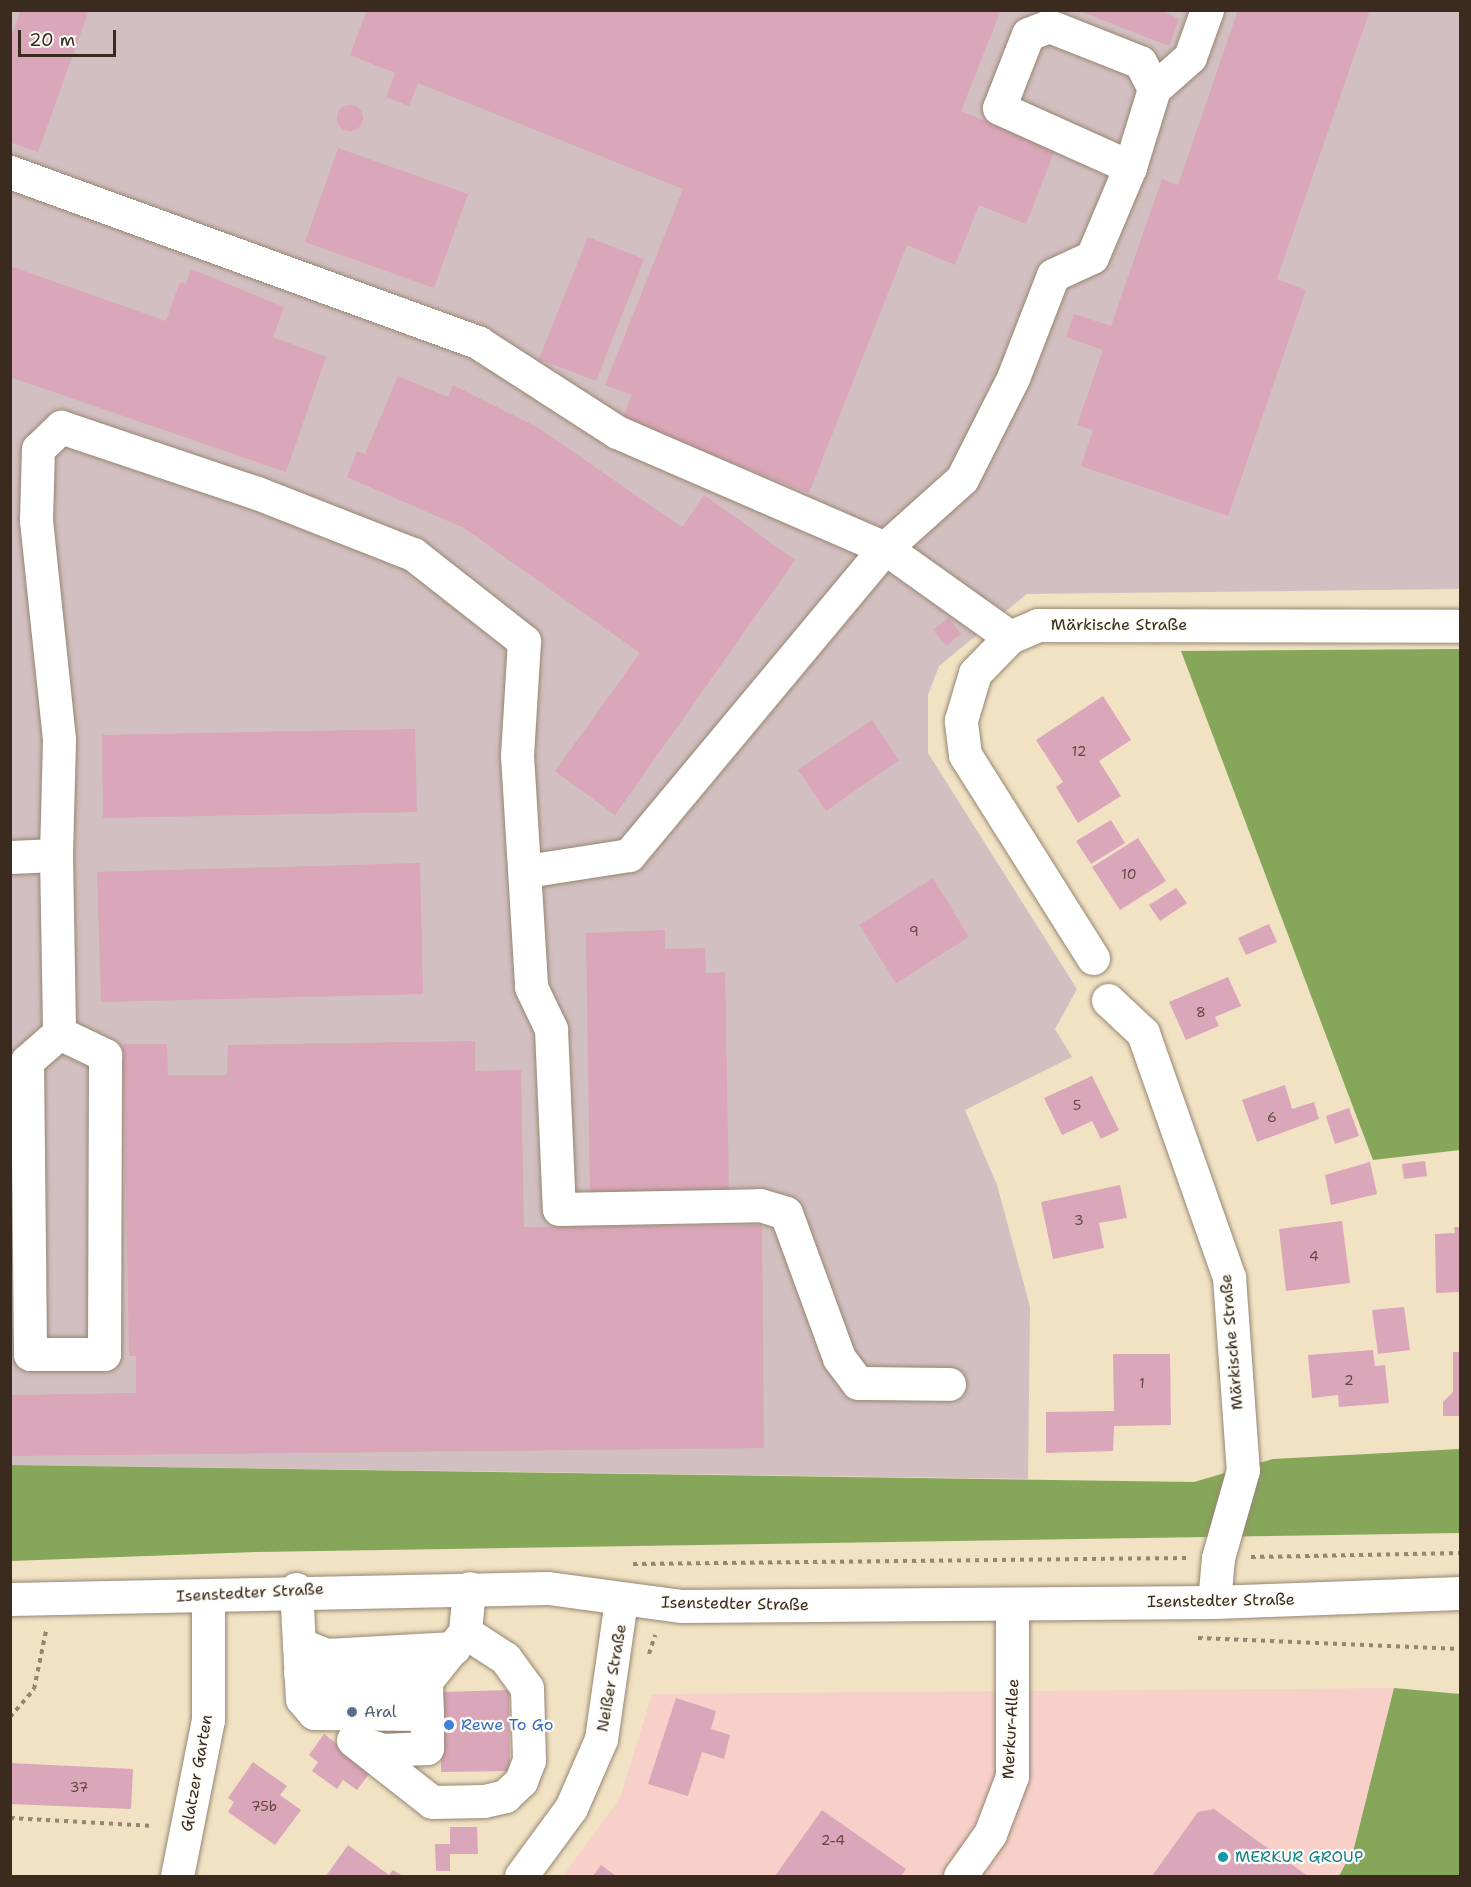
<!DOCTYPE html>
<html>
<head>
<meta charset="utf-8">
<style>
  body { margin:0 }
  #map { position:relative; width:1471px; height:1887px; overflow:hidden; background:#f1e2c4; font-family:"Shantell Sans",sans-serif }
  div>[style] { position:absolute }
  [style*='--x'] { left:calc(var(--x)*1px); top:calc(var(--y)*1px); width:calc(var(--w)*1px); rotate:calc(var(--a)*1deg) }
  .built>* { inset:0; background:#f7d1c9 }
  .industrial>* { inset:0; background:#d2bfc1 }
  .forest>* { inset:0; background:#86a65a }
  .building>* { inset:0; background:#daa6b9 }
  .round { border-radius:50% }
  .path>* { height:4px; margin-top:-2px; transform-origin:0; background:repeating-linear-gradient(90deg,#968671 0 4.5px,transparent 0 9px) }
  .roads { filter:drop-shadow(0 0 2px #968671) drop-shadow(0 0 2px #968671) }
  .minor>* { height:33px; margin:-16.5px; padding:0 16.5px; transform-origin:16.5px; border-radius:16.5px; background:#fff }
  .dots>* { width:16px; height:16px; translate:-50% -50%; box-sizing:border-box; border:3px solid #fdfcf7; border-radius:50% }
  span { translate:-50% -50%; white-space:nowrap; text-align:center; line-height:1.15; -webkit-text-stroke:4.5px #fdfcf7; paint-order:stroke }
  .number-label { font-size:14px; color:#634945 }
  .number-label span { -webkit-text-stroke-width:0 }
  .street-label { font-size:16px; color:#3b2a1e }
  .service-label { font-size:16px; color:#4e5e75 }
  .left { translate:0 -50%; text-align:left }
  .shop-label { font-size:16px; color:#366cbe }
  .culture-label { font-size:16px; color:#0d838f }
  .frame { position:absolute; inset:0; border:12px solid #3b2a1e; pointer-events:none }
  .scale { position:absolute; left:18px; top:30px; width:98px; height:27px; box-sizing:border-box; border:3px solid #3b2a1e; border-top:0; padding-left:8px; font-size:18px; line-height:21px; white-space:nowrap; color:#3b2a1e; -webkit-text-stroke:4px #fdfcf7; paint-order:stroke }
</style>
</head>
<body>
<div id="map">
  <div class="built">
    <i style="clip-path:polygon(1394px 1688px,1354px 1848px,1339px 1876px,563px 1876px,620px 1798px,652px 1694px)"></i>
  </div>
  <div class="industrial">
    <i style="clip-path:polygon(11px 11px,1460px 11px,1460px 589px,1027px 594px,939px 666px,928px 695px,928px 753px,1077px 989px,1055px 1029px,1072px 1057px,965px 1110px,997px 1185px,1030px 1307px,1028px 1479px,11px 1465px)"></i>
  </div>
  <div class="forest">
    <i style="clip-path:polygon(1460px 649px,1460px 1150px,1373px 1160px,1181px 651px)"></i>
    <i style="clip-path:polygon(1460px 1449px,1460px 1533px,256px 1552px,11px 1561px,10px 1465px,1194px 1482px,1273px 1459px)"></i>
    <i style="clip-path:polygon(1394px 1688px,1460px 1694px,1460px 1876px,1339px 1876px,1354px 1848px)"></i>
  </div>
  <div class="building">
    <i style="clip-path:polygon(21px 10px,89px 10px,38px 152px,10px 142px,10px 40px)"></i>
    <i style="clip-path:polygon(367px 10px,1001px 10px,961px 111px,1055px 150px,1026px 224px,979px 205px,955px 265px,907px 245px,809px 493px,622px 419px,632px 395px,605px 385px,683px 189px,418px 83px,409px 106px,386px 97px,395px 73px,350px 55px)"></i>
    <i style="clip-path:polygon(1161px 10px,1179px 19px,1169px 46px,1079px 11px)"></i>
    <i style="clip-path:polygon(1238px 10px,1370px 10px,1277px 279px,1306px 290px,1228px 516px,1081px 466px,1093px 430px,1077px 425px,1103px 350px,1066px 337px,1074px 314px,1111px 326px,1162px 179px,1178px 185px)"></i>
    <i class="round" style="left:337px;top:105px;width:26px;height:26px"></i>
    <i style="clip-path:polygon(338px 148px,468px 194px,434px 288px,305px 242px)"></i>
    <i style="clip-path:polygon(588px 237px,644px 259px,596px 381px,539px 359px)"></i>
    <i style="clip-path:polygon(10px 266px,166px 321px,180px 282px,186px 284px,191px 269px,284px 307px,273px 337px,326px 357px,286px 472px,10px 377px)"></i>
    <i style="clip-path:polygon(398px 376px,448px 397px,453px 385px,537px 427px,682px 527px,704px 495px,795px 560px,615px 815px,555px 771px,640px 653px,464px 528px,347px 477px,357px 451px,365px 454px)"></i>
    <i style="clip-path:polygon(949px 618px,961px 634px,946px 646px,933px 630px)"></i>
    <i style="clip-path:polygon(1103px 696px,1131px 740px,1099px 761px,1121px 796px,1078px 823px,1056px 787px,1063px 782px,1036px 740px)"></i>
    <i style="clip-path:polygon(872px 720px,899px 760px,826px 811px,798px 770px)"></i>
    <i style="clip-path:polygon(415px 729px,417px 812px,103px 818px,102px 735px)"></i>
    <i style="clip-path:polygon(1111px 820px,1125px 843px,1091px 864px,1076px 841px)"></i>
    <i style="clip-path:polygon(1138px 838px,1166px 881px,1120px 910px,1092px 867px)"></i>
    <i style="clip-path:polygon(420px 863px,423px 994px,101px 1002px,97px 872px)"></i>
    <i style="clip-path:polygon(933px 878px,969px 937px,896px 983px,859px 925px)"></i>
    <i style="clip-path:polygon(1176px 888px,1187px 903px,1160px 921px,1149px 905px)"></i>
    <i style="clip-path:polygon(1269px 924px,1277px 942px,1246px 955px,1238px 938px)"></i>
    <i style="clip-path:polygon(665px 930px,665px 949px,705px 948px,706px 973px,725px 972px,729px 1192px,590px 1195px,586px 933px)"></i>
    <i style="clip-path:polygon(1228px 977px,1241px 1006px,1215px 1017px,1219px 1026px,1186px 1040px,1169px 1002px)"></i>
    <i style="clip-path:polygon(475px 1041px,475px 1071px,521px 1070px,524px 1227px,762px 1225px,764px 1448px,10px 1456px,10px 1395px,136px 1393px,136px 1356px,129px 1356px,123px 1044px,167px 1044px,168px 1075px,227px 1075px,228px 1045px)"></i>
    <i style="clip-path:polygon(1092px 1076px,1119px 1130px,1101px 1139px,1092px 1121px,1062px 1135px,1044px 1098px)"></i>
    <i style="clip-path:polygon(1285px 1085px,1292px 1109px,1314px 1102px,1319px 1119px,1257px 1142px,1242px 1100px)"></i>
    <i style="clip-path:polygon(1349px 1108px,1359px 1136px,1335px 1144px,1326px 1116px)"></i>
    <i style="clip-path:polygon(1425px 1161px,1427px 1176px,1404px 1179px,1402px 1164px)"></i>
    <i style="clip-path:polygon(1370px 1162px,1377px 1194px,1331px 1205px,1325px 1175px)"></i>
    <i style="clip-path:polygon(1120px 1185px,1127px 1218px,1099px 1223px,1104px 1248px,1053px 1259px,1041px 1202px)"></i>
    <i style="clip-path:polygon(1342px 1221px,1350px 1283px,1286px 1291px,1279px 1229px)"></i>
    <i style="clip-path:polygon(1454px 1227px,1460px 1227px,1460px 1292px,1436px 1293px,1435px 1234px,1455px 1233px)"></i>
    <i style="clip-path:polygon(1404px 1307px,1410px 1350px,1378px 1354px,1372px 1310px)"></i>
    <i style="clip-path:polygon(1373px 1350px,1375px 1366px,1385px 1365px,1389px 1403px,1339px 1407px,1338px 1395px,1312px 1398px,1308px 1355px)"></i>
    <i style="clip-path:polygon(1453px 1352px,1460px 1352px,1460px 1416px,1443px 1416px,1443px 1402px,1453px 1392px)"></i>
    <i style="clip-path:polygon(1113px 1354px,1170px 1354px,1171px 1425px,1114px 1426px,1113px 1451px,1046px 1453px,1046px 1412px,1114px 1411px)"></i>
    <i style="clip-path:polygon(360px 1639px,440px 1692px,509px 1690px,510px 1771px,441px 1772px,441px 1752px,371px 1760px)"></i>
    <i style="clip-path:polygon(676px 1698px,716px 1711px,711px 1729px,730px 1735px,724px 1759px,702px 1752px,688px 1796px,648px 1784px)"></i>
    <i style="clip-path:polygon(324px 1734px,372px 1770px,357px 1790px,343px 1780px,337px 1789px,312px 1771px,318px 1762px,309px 1755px)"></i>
    <i style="clip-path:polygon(253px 1762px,287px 1786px,280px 1795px,301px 1810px,275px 1845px,228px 1812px,234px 1802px,228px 1798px)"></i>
    <i style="clip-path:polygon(10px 1763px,133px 1769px,131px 1809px,10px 1804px)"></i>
    <i style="clip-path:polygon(1214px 1809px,1252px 1837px,1308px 1876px,1152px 1876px,1198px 1812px)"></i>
    <i style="clip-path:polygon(822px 1810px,906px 1869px,901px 1876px,775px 1876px)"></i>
    <i style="clip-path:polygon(450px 1827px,477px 1827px,478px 1854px,450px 1854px,450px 1871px,436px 1871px,435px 1844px,450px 1844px)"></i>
    <i style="clip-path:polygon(348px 1845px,389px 1875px,393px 1870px,403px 1876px,326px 1876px)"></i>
    <i style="clip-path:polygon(601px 1865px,616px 1876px,593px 1876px)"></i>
  </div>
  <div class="path">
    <i style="--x:1251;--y:1557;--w:209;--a:-1.1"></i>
    <i style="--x:633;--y:1564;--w:554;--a:-0.62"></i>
    <i style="--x:1198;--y:1638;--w:262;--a:2.4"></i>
    <i style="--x:649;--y:1654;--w:20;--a:-72"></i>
    <i style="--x:10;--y:1717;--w:37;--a:-49"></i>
    <i style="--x:34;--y:1689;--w:59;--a:-78.3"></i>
    <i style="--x:10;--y:1818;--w:144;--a:3.2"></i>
  </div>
  <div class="roads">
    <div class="minor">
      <i style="--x:1154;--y:89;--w:48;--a:-41.6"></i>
      <i style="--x:1190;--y:57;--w:50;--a:-70.1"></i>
      <i style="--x:10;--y:172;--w:499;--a:20"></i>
      <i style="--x:479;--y:343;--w:164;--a:32.8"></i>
      <i style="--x:617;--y:432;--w:292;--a:23.4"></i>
      <i style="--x:885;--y:548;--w:153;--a:35.5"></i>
      <i style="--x:56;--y:855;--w:178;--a:89"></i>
      <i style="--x:59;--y:1033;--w:43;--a:138.8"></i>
      <i style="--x:27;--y:1061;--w:293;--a:89.4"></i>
      <i style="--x:30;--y:1354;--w:74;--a:0"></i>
      <i style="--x:104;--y:1354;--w:299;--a:-89.8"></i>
      <i style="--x:105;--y:1055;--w:51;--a:-154.4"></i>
      <i style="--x:10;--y:857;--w:46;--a:-2.5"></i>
      <i style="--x:56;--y:855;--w:116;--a:-88.5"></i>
      <i style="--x:59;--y:739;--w:220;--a:-96"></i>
      <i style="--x:36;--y:520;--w:71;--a:-88.4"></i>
      <i style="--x:38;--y:449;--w:32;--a:-44"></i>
      <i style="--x:61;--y:427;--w:207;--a:18.6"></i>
      <i style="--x:257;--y:493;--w:168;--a:21.4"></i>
      <i style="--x:413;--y:554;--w:141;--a:38.1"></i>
      <i style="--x:524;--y:641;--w:114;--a:93.5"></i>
      <i style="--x:517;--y:755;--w:232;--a:86.5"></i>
      <i style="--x:531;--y:987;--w:47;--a:64.5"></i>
      <i style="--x:551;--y:1029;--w:180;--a:87.5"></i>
      <i style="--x:559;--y:1209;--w:201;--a:-1.1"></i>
      <i style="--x:760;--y:1205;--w:27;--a:17"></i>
      <i style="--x:786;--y:1213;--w:154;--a:69.9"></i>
      <i style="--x:839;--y:1358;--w:31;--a:53"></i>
      <i style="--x:858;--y:1383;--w:91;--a:0.6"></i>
      <i style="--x:527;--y:871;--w:103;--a:-8.9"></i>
      <i style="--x:629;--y:855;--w:400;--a:-50.2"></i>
      <i style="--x:885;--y:548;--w:103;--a:-41.9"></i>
      <i style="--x:962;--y:479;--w:113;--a:-63.2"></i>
      <i style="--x:1013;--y:378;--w:110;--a:-68.8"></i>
      <i style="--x:1053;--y:275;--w:43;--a:-24.8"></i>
      <i style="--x:1092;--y:257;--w:98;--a:-67.1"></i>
      <i style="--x:1130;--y:167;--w:82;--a:-72.9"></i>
      <i style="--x:1154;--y:89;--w:30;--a:-117"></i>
      <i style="--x:1140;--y:62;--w:98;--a:-158.4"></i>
      <i style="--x:1049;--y:26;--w:22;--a:159"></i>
      <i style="--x:1028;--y:34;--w:79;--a:111.4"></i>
      <i style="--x:999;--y:108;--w:144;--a:24.2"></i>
      <i style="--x:1093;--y:958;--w:240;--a:-122.2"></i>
      <i style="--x:965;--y:755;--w:35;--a:-97"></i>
      <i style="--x:961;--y:720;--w:49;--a:-73.4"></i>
      <i style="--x:975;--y:673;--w:50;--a:-45.8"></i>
      <i style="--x:1010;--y:637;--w:30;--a:-23"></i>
      <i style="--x:1038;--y:625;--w:422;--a:0.1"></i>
      <i style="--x:1108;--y:1000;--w:48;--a:43.3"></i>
      <i style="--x:1143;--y:1033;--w:259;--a:70.6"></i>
      <i style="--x:1229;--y:1277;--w:194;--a:85.9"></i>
      <i style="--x:1243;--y:1470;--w:91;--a:105.9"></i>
      <i style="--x:1218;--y:1558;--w:44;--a:95.2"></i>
      <i style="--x:296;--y:1589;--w:110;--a:86.9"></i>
      <i style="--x:302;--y:1699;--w:18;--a:49"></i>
      <i style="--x:314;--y:1713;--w:113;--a:0.5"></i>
      <i style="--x:427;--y:1714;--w:33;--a:-92"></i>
      <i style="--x:426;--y:1681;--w:63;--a:-51.5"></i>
      <i style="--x:465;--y:1632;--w:44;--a:-84.8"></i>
      <i style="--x:10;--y:1599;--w:538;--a:-1.17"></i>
      <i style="--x:548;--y:1588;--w:135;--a:7.7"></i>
      <i style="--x:682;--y:1606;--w:532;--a:-0.43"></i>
      <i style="--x:1214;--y:1602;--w:246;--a:-2.1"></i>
      <i style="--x:299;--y:1644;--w:29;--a:22"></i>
      <i style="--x:326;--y:1655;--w:128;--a:-3.1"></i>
      <i style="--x:300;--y:1673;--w:26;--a:21"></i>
      <i style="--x:324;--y:1682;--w:102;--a:-0.6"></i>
      <i style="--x:353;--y:1740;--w:100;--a:38.1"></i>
      <i style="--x:432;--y:1802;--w:52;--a:-1.1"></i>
      <i style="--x:484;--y:1801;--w:22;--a:-13"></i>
      <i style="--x:505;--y:1796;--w:22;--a:-43"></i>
      <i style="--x:521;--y:1781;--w:22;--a:-69"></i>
      <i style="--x:529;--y:1760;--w:72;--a:-91.6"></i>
      <i style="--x:527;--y:1688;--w:37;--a:-126"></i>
      <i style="--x:505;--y:1658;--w:48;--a:-147"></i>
      <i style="--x:358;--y:1742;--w:25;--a:18"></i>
      <i style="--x:382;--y:1750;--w:45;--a:-2.5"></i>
      <i style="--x:427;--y:1748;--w:34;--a:-90"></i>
      <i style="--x:177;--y:1876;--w:159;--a:-78.8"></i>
      <i style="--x:208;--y:1720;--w:122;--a:-90"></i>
      <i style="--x:521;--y:1876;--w:84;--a:-53.7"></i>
      <i style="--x:571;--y:1808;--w:75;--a:-66.5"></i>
      <i style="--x:601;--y:1739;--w:139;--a:-81.8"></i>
      <i style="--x:960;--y:1876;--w:52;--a:-54.5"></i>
      <i style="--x:990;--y:1834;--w:62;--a:-69.2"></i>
      <i style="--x:1012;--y:1776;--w:172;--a:-90"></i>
    </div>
  </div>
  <div class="dots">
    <i style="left:352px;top:1712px;background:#5c6f8a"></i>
    <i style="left:449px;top:1725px;background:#3f7fe0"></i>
    <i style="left:1223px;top:1857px;background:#0f9aa8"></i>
  </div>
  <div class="number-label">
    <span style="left:1079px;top:751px">12</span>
    <span style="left:1129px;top:874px">10</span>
    <span style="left:914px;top:931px">9</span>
    <span style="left:1201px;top:1012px">8</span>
    <span style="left:1077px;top:1105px">5</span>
    <span style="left:1272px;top:1117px">6</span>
    <span style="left:1079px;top:1220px">3</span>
    <span style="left:1314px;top:1256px">4</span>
    <span style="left:1349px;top:1380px">2</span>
    <span style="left:1142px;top:1383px">1</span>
    <span style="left:79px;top:1787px">37</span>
    <span style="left:264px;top:1806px">75b</span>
    <span style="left:833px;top:1840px">2-4</span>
  </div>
  <div class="street-label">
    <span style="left:1119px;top:625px">Märkische Straße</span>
    <span style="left:1232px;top:1342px;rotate:-95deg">Märkische Straße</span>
    <span style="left:250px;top:1593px;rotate:-3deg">Isenstedter Straße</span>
    <span style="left:1221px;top:1601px;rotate:-1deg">Isenstedter Straße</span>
    <span style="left:735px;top:1604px;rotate:1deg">Isenstedter Straße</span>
    <span style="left:612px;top:1678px;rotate:-80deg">Neißer Straße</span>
    <span style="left:1011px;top:1729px;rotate:-87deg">Merkur-Allee</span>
    <span style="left:197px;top:1773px;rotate:-80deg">Glatzer Garten</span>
  </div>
  <div class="service-label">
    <span class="left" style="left:364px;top:1712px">Aral</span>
  </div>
  <div class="shop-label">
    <span class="left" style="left:461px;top:1725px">Rewe To Go</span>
  </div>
  <div class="culture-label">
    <span class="left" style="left:1235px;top:1857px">MERKUR GROUP</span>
  </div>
  <div class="frame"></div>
  <div class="scale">20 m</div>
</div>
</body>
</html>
